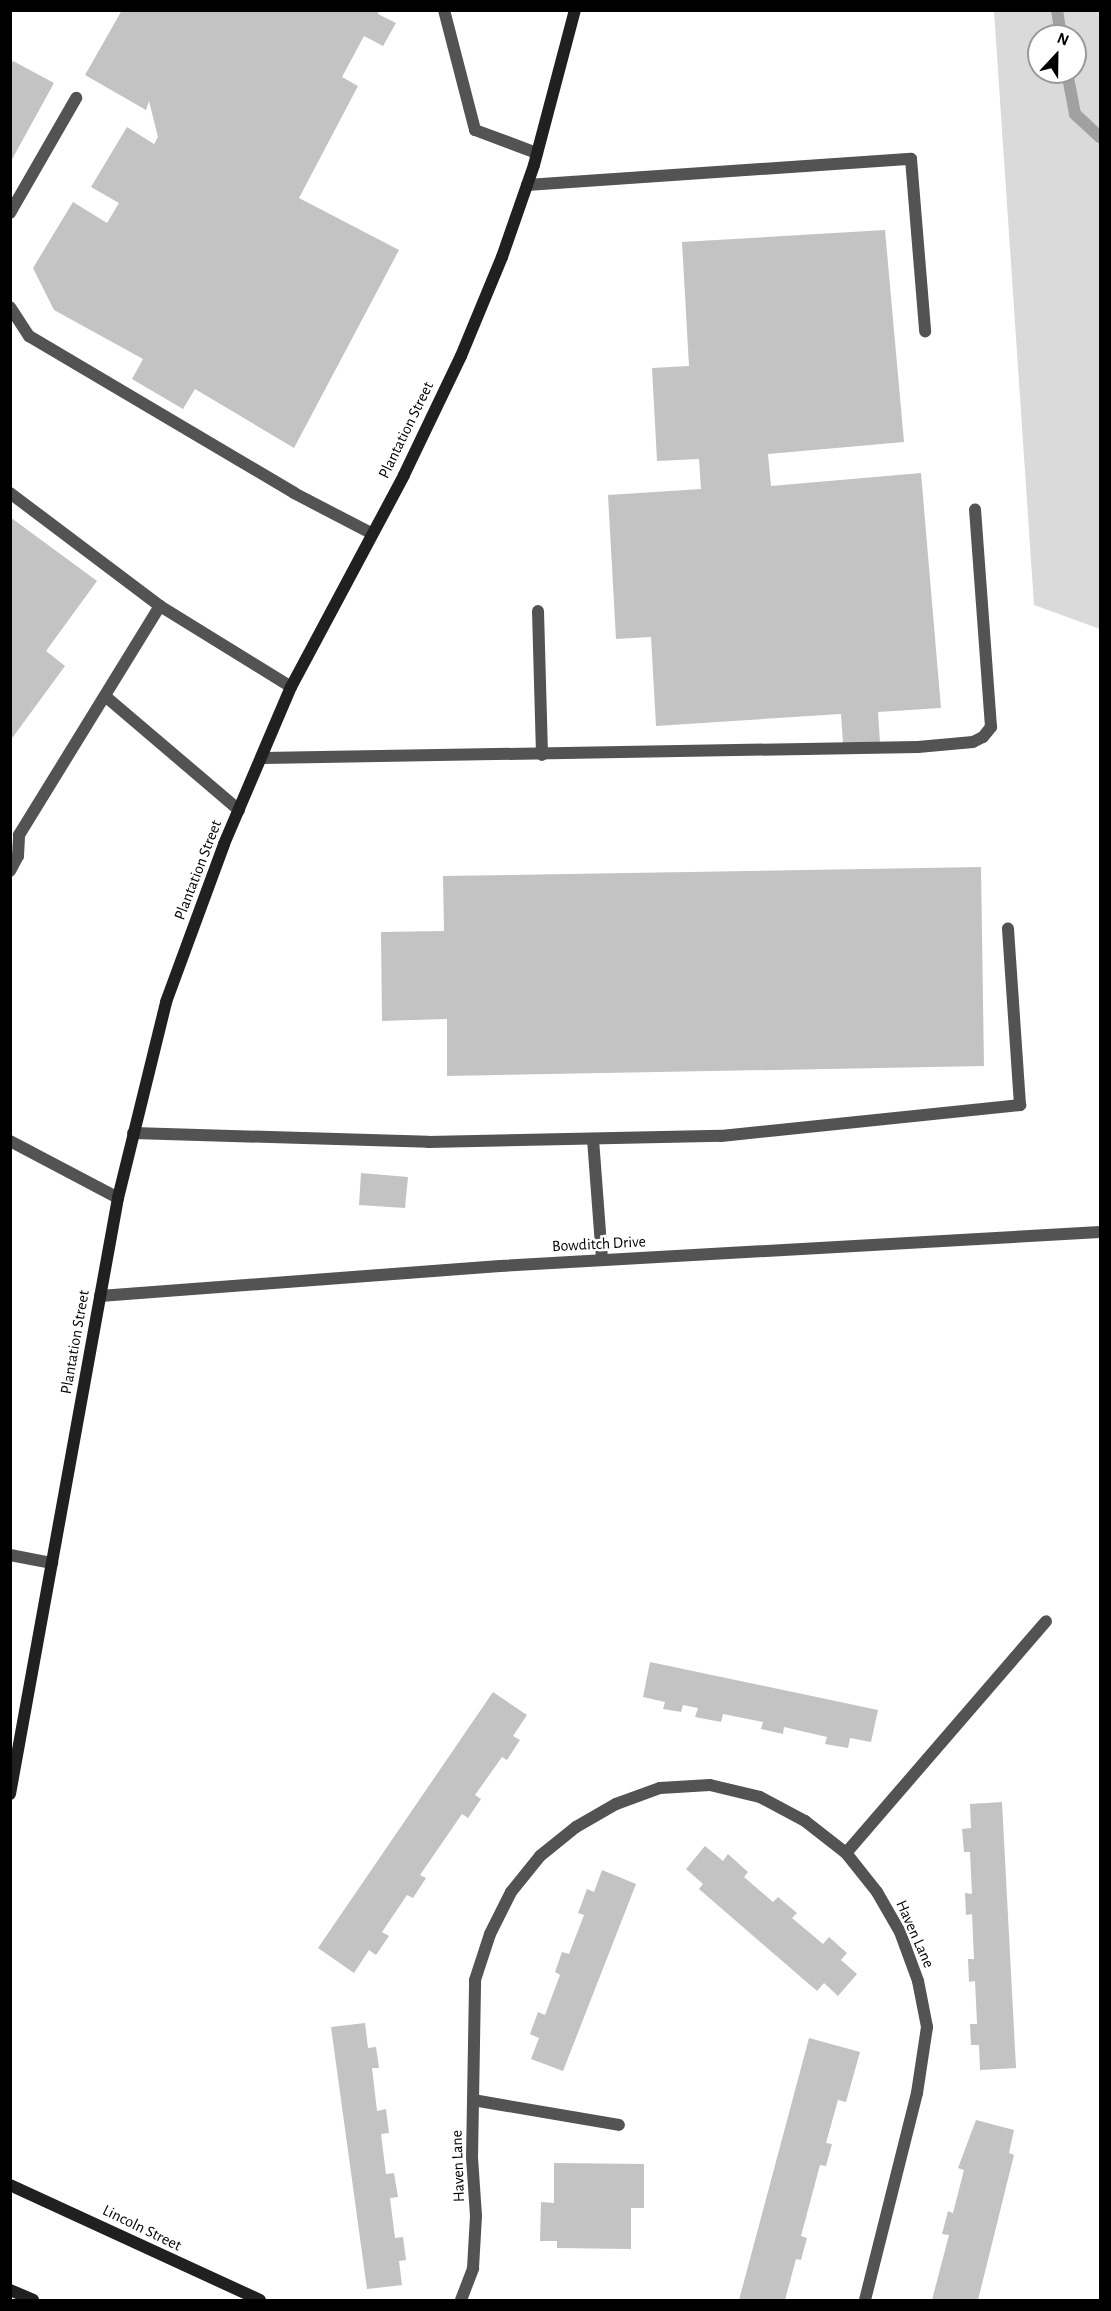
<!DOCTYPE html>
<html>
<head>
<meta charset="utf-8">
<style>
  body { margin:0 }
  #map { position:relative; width:1111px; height:2311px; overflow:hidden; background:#fff; font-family:"Alegreya Sans",sans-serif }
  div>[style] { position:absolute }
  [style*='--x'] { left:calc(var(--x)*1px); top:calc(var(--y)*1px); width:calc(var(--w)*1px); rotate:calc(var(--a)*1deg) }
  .green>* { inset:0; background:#dadada }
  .stream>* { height:12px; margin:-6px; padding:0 6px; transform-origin:6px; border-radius:6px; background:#a1a1a1 }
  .building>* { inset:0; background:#c3c3c3 }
  .lane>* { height:12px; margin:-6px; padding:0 6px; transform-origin:6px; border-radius:6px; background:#535353 }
  .street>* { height:12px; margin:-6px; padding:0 6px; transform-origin:6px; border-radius:6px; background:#535353 }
  .secondary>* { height:12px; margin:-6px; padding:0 6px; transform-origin:6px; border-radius:6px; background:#202020 }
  span { translate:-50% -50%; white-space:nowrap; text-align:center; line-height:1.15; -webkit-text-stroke:5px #fff; paint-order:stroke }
  .street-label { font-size:16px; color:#000 }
  .frame { position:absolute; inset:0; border:12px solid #000; pointer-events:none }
  .north { position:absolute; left:1027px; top:24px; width:60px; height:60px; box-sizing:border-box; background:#fff; border:2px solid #999; border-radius:50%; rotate:22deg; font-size:16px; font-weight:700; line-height:24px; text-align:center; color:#000 }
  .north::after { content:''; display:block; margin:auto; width:21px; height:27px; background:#000; clip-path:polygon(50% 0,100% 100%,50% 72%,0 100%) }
</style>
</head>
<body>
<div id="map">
  <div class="green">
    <i style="clip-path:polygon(evenodd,994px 11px,1100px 11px,1100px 629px,1034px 605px,994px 11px,1039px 36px,1075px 36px,1075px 72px,1039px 72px,1039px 36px)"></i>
  </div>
  <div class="stream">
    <i style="--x:1057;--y:10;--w:26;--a:81"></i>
    <i style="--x:1067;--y:72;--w:43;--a:79.2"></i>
    <i style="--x:1075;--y:114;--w:34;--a:43"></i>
  </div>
  <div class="building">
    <i style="clip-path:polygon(122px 10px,379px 10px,378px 14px,396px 23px,383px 46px,364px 36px,342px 77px,358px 86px,299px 198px,399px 250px,294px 448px,195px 389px,183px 409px,132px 379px,143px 359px,54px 310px,33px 268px,73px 202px,107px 223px,119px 203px,91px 187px,127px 127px,154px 144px,158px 137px,149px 101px,146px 110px,85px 75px)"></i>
    <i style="clip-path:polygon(13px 61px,54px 83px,10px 163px,10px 66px)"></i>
    <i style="clip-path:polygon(885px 230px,904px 442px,768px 454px,771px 486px,921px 473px,941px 708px,878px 712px,880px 742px,843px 743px,841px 714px,656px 726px,651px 637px,616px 639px,608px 495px,701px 489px,699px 459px,657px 461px,652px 368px,689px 366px,682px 242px)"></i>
    <i style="clip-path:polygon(10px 517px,97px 581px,46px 651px,65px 666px,10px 741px)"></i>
    <i style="clip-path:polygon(981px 867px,984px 1066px,447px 1076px,447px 1019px,382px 1021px,381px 932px,444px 931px,443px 876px)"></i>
    <i style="clip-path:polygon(361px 1173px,408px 1177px,405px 1208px,359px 1205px)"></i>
    <i style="clip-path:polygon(650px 1662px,878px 1710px,871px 1742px,850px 1738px,848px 1748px,825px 1744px,827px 1737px,784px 1727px,783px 1734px,761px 1729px,763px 1722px,723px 1714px,721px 1722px,695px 1717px,698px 1708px,683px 1705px,681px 1712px,663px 1709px,665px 1702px,643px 1697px)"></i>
    <i style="clip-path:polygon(493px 1692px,527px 1715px,513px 1736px,520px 1740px,507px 1760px,502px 1757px,475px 1795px,481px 1799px,468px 1818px,462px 1814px,420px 1875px,426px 1878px,413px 1898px,407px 1895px,382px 1932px,389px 1936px,376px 1955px,369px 1950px,354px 1973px,318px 1948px)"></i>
    <i style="clip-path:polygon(1002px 1802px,1016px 2068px,980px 2070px,979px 2045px,971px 2045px,970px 2024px,977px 2024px,975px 1981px,969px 1982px,968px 1959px,974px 1959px,972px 1914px,966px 1915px,965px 1893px,972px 1894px,970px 1852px,964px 1852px,962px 1829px,971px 1828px,970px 1804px)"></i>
    <i style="clip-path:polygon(705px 1846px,723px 1861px,728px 1854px,748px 1872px,744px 1877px,773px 1902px,778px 1897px,797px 1913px,792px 1918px,823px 1944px,829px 1937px,847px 1953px,841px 1960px,857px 1974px,838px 1996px,824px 1983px,817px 1991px,699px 1889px,703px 1884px,686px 1869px)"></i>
    <i style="clip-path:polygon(602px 1870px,636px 1884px,563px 2071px,531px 2059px,539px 2038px,530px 2034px,538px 2012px,545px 2015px,560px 1975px,555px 1972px,562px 1952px,569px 1954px,584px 1915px,578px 1913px,587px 1889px,594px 1892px)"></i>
    <i style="clip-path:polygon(365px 2023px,368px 2048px,376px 2047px,379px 2068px,372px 2068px,377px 2111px,386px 2109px,389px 2133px,381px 2134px,386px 2174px,394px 2173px,398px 2197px,390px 2198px,395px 2238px,403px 2237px,406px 2260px,399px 2261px,402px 2285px,367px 2289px,331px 2027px)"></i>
    <i style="clip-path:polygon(809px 2038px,860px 2052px,846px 2102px,838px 2100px,826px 2143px,832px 2144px,826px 2166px,820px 2165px,801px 2236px,807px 2238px,801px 2260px,796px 2259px,785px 2300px,739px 2300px)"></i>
    <i style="clip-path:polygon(976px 2120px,1014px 2130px,1009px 2153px,1014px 2155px,978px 2300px,932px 2300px,949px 2235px,942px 2234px,948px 2211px,953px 2213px,964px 2170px,958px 2168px)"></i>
    <i style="clip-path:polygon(554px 2163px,644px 2164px,644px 2208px,631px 2208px,631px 2249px,557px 2248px,557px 2241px,540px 2241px,541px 2202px,554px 2203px)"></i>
  </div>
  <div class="lane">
    <i style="--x:444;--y:10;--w:124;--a:75.5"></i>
    <i style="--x:475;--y:130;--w:66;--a:20.4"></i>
    <i style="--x:527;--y:185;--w:385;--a:-3.9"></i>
    <i style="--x:911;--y:159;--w:173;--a:85.3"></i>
    <i style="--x:10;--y:213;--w:133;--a:-60.1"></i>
    <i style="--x:10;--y:307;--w:35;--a:57"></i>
    <i style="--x:29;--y:336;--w:308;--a:30.6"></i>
    <i style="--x:294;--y:493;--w:87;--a:27.5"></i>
    <i style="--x:10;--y:493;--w:188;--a:37"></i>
    <i style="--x:538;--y:611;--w:144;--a:88.4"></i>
    <i style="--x:105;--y:696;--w:176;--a:40.4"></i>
    <i style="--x:263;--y:758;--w:655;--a:-0.96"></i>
    <i style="--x:918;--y:747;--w:55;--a:-5.2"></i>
    <i style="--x:973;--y:742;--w:11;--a:-27"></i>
    <i style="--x:983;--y:737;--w:13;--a:-51"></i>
    <i style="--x:991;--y:727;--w:218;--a:-94.2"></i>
    <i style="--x:10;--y:871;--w:17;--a:-62"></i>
    <i style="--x:18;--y:856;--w:21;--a:-87"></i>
    <i style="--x:19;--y:835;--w:269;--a:-58.4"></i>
    <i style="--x:160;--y:606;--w:154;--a:31.7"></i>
    <i style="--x:133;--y:1133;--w:295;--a:1.7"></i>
    <i style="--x:428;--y:1142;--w:293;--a:-1.2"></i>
    <i style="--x:721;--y:1136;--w:301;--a:-5.9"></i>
    <i style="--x:1020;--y:1105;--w:177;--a:-93.9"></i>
    <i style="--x:593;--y:1139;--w:121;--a:85.7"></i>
    <i style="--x:10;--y:1141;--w:122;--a:27.8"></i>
    <i style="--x:10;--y:1555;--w:43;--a:10.8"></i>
    <i style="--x:846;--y:1853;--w:306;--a:-49.2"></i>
    <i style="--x:473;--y:2100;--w:148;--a:9.7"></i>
  </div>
  <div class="street">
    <i style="--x:100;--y:1296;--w:401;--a:-4.3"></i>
    <i style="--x:500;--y:1266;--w:601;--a:-3.24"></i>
    <i style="--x:461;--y:2300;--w:34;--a:-69"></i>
    <i style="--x:473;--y:2268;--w:52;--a:-86.7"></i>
    <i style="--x:476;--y:2216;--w:58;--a:-93.9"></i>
    <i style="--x:472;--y:2158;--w:178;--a:-89"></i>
    <i style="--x:475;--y:1980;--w:48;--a:-71.9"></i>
    <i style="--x:490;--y:1934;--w:47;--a:-63.4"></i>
    <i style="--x:511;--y:1892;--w:46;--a:-51.1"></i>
    <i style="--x:540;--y:1856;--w:46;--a:-38.9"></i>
    <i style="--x:576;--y:1827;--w:46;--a:-29.9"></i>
    <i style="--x:616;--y:1804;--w:47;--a:-20"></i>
    <i style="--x:660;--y:1788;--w:50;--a:-3.4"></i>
    <i style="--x:710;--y:1785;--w:51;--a:13.5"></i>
    <i style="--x:760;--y:1797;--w:51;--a:28.1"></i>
    <i style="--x:805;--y:1821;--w:52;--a:38"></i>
    <i style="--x:846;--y:1853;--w:50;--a:51.5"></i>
    <i style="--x:877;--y:1892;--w:46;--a:60.1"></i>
    <i style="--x:900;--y:1932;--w:52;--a:69.8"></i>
    <i style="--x:918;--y:1981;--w:47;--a:78.9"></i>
    <i style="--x:927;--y:2027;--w:67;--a:98.6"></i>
    <i style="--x:917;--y:2093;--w:213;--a:104.1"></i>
  </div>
  <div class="secondary">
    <i style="--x:10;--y:1794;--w:606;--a:-79.73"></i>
    <i style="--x:118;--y:1198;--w:202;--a:-76.2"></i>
    <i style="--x:166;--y:1002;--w:168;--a:-69.8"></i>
    <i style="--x:224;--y:844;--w:171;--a:-66.9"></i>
    <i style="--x:291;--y:687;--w:240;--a:-61.9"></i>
    <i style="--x:404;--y:475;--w:132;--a:-64.4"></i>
    <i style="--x:461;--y:356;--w:107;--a:-67.5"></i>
    <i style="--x:502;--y:257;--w:97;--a:-70.8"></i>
    <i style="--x:534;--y:165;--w:160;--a:-75.2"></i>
    <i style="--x:10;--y:2185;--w:275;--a:24.7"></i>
    <i style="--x:10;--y:2290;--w:25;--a:23"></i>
  </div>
  <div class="street-label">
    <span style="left:406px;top:430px;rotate:-64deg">Plantation Street</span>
    <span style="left:198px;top:870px;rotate:-69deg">Plantation Street</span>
    <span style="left:599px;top:1244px;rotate:-3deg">Bowditch Drive</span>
    <span style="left:75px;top:1342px;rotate:-80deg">Plantation Street</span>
    <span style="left:915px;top:1934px;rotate:66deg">Haven Lane</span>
    <span style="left:458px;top:2166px;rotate:-92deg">Haven Lane</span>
    <span style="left:142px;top:2228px;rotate:26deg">Lincoln Street</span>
  </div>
  <div class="frame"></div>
  <div class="north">N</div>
</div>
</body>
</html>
